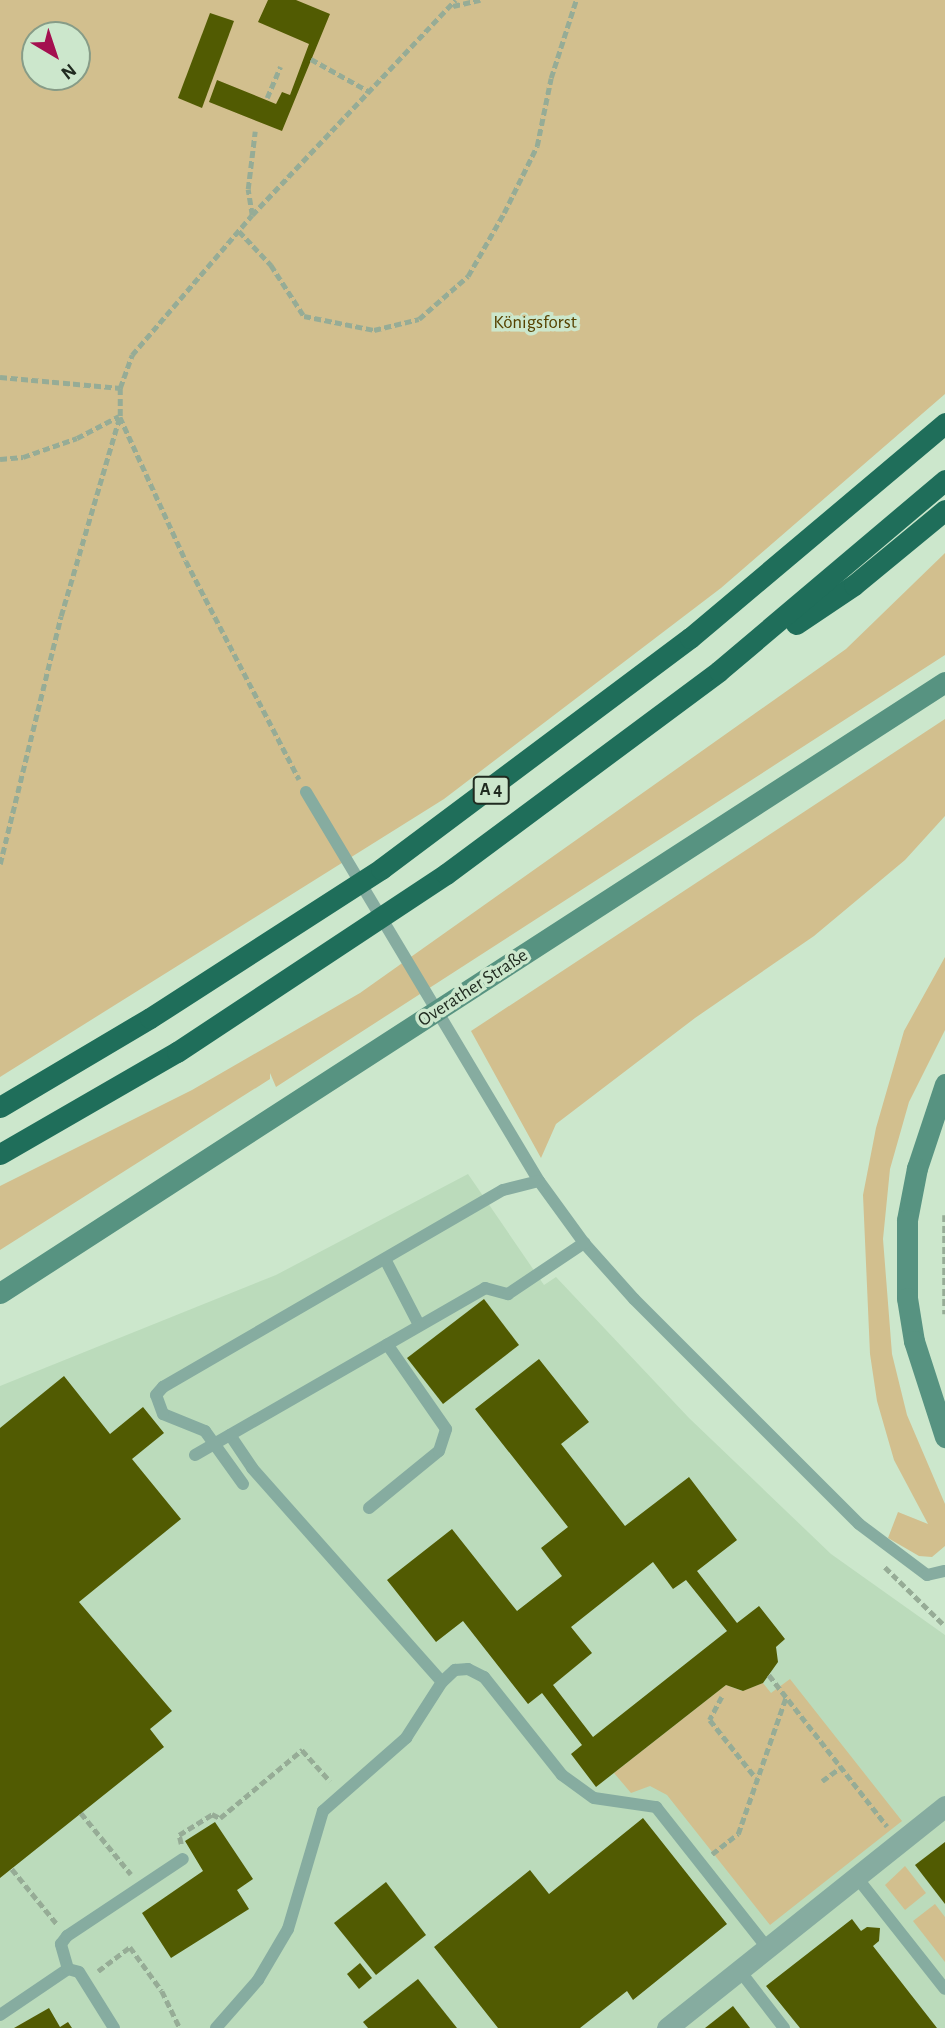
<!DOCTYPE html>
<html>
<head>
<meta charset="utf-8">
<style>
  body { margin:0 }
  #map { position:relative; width:945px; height:2028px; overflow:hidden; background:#cce7cc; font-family:"Alegreya Sans",sans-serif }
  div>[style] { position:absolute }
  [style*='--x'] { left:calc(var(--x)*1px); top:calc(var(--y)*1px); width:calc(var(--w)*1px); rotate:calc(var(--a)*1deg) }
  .built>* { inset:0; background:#bbdbbb }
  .green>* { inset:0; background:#d2bf8e }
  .building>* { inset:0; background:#515b02 }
  .path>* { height:4.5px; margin-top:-2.25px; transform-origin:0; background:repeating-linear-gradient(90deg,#96ac96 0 7px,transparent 0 10.5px) }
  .service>* { height:12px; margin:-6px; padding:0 6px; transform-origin:6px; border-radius:6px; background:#86aca0 }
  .minor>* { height:21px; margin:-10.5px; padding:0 10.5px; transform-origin:10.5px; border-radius:10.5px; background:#86aca0 }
  .secondary>* { height:21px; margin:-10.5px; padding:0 10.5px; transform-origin:10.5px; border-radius:10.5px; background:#579381 }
  .motorway>* { height:21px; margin:-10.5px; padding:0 10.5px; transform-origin:10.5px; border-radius:10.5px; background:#1f6e5a }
  span { translate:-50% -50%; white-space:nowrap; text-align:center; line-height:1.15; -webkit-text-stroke:7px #cce7cc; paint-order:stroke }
  .shield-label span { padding:2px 5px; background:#cce7cc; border:2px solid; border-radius:5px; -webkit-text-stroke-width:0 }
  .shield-label { font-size:18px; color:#202b20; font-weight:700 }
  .park-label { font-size:19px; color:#564201 }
  .street-label { font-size:19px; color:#202b20 }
  .north { position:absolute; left:21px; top:21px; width:70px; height:70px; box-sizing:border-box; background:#cce7cc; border:2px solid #879c87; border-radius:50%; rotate:141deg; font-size:19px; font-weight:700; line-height:28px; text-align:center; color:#202b20 }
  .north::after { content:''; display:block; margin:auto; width:24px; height:32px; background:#a4104f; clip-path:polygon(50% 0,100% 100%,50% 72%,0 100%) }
</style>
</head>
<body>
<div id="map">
  <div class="built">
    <i style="clip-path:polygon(468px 1174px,544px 1285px,556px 1277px,689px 1418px,831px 1554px,945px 1635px,945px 2028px,0 2028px,0 1386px,276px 1275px)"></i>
  </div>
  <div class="green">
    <i style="clip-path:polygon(evenodd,0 0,945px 0,945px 394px,721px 588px,444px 799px,0 1077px,0 0,35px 35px,77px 35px,77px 77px,35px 77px,35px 35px)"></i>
    <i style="clip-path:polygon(945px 553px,945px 655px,276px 1087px,270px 1073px,270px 1079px,0 1250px,0 1186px,192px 1090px,360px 993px,846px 649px)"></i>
    <i style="clip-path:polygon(945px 719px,945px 816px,905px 860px,814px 936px,695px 1018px,556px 1124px,541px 1158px,471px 1031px)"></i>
    <i style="clip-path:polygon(945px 957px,945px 1030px,909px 1102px,890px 1169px,883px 1239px,892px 1354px,907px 1415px,945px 1504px,945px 1546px,932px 1557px,919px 1556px,888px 1538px,898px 1512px,928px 1524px,894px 1460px,877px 1401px,870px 1354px,863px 1195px,876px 1128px,904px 1031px)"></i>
    <i style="clip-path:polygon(790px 1679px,902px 1821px,770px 1925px,667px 1795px,650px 1786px,631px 1793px,614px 1773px,726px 1685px,742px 1691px,763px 1683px,771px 1693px)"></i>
    <i style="clip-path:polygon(905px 1866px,926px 1893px,905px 1910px,885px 1885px)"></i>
    <i style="clip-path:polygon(935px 1904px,945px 1917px,945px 1962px,913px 1921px)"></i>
  </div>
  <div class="building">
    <i style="clip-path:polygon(268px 0,296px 0,330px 14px,282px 131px,209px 102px,217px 80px,276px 104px,282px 92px,290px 95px,309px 44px,258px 22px)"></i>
    <i style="clip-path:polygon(210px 13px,234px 21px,202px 108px,178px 98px)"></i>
    <i style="clip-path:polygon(484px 1299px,519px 1345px,443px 1404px,407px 1358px)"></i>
    <i style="clip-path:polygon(evenodd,539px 1359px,589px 1422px,561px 1444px,625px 1526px,689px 1477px,737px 1540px,697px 1571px,737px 1623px,759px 1606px,785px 1639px,776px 1647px,778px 1662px,763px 1683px,743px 1691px,726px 1685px,596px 1787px,571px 1754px,582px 1745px,542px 1693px,528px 1704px,463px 1621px,436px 1642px,387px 1580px,452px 1529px,517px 1611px,562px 1576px,541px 1548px,568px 1527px,475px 1409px,539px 1359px,653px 1562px,673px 1589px,686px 1580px,727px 1631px,593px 1737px,553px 1685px,592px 1653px,571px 1627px,653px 1562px)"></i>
    <i style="clip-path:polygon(64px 1376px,110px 1434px,143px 1407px,164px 1433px,132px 1459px,181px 1519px,79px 1602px,172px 1711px,150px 1729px,164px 1747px,0 1878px,0 1428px)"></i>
    <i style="clip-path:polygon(643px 1818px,727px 1924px,633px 2000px,627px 1991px,580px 2028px,498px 2028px,434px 1947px,530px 1870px,549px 1894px)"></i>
    <i style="clip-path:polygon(215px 1822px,253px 1879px,237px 1890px,249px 1909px,171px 1958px,142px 1913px,203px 1871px,185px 1841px)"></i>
    <i style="clip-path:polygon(945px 1842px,945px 1904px,915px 1865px)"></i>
    <i style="clip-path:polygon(386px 1882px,426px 1935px,376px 1975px,334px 1923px)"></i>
    <i style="clip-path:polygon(852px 1919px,861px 1931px,867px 1927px,880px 1928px,879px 1941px,873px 1946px,937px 2028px,800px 2028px,766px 1986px)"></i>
    <i style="clip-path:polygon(360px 1963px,372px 1978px,359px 1989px,347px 1974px)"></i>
    <i style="clip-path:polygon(418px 1979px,457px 2028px,368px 2028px,363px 2022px)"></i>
    <i style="clip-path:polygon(733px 2006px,750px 2028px,705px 2028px)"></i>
    <i style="clip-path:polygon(49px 2008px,60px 2027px,68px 2022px,72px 2028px,14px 2028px)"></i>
  </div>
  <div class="path">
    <i style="--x:453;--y:6;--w:28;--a:-13"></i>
    <i style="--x:311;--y:59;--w:68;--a:29.2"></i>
    <i style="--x:267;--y:98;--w:34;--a:-67"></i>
    <i style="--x:252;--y:215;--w:26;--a:-99"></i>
    <i style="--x:248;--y:189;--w:58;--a:-83.1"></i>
    <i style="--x:239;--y:231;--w:47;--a:46.7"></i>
    <i style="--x:271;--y:265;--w:61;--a:57.1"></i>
    <i style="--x:304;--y:316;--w:71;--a:11.3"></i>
    <i style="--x:374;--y:330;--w:46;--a:-13.7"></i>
    <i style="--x:419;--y:319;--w:65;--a:-41.3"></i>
    <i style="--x:468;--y:276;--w:73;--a:-60.3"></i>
    <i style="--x:504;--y:213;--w:75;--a:-63.8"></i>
    <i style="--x:537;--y:146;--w:69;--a:-78.4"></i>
    <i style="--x:551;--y:78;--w:82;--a:-72.2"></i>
    <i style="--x:0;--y:377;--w:121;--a:5.2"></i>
    <i style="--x:120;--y:417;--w:158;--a:65.4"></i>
    <i style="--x:186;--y:561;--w:246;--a:62.6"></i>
    <i style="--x:0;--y:459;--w:23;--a:-5"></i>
    <i style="--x:23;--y:457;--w:57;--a:-19.4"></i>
    <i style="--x:77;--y:438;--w:47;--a:-27.6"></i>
    <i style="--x:0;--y:864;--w:255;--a:-76.2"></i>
    <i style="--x:61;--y:616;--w:209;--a:-73.6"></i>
    <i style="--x:120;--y:416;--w:28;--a:-90"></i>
    <i style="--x:120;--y:388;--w:35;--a:-70"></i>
    <i style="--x:132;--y:355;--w:184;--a:-49.4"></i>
    <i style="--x:252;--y:215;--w:296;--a:-46.6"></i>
    <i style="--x:945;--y:1215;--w:99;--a:90"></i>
    <i style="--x:885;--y:1567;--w:84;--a:44.5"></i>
    <i style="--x:769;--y:1675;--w:192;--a:52"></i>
    <i style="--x:722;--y:1697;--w:26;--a:118"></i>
    <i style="--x:710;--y:1720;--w:74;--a:51.6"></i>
    <i style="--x:822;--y:1781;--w:24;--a:-36"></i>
    <i style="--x:81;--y:1813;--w:79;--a:50.7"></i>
    <i style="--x:181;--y:1844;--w:9;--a:-103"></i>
    <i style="--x:179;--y:1835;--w:39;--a:-32"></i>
    <i style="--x:212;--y:1814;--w:9;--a:27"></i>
    <i style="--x:220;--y:1818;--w:107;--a:-39.7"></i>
    <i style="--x:302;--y:1750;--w:42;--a:47.9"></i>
    <i style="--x:712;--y:1854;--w:33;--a:-38"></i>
    <i style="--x:738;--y:1834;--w:145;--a:-70.7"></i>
    <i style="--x:12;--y:1869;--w:71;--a:50.7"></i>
    <i style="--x:98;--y:1971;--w:40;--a:-37"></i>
    <i style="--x:130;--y:1947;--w:54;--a:54"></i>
    <i style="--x:162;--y:1991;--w:41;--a:64.1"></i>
  </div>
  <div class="service">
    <i style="--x:306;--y:792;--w:453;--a:59.1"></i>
    <i style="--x:539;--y:1181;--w:77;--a:54"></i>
    <i style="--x:584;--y:1243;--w:75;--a:48.2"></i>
    <i style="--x:634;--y:1299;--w:318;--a:45"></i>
    <i style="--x:859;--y:1524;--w:85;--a:36.9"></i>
    <i style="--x:927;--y:1575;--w:18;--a:-13"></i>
    <i style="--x:385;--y:1259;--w:74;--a:62.7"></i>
    <i style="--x:230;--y:1435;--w:40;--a:56"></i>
    <i style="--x:252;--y:1468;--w:286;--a:48.4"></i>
    <i style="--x:195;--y:1455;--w:335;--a:-29.9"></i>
    <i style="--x:485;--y:1288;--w:24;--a:15"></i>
    <i style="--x:508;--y:1294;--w:92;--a:-33.9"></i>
    <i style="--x:243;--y:1484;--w:65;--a:-125.6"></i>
    <i style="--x:205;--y:1431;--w:45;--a:-158"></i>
    <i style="--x:163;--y:1414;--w:20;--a:-110"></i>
    <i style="--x:156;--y:1395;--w:11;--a:-49"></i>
    <i style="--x:163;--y:1387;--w:393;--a:-30.1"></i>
    <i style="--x:503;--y:1190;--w:37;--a:-14"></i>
    <i style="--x:369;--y:1508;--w:90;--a:-39.2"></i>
    <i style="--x:439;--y:1451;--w:23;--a:-72"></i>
    <i style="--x:446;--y:1429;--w:103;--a:-124.8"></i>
    <i style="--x:858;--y:1879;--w:140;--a:51.7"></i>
    <i style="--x:68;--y:1969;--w:11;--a:15"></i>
    <i style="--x:79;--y:1972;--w:66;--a:58"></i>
    <i style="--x:740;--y:1971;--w:72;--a:52.3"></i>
    <i style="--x:0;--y:2015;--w:82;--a:-34.1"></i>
    <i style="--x:68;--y:1969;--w:26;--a:-106"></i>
    <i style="--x:61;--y:1944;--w:10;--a:-53"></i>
    <i style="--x:67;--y:1936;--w:139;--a:-33.6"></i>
    <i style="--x:216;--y:2028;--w:64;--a:-48.8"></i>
    <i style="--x:258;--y:1980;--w:59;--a:-59.5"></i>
    <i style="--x:288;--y:1929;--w:123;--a:-73.5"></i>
    <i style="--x:323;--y:1811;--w:111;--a:-41.3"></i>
    <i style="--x:406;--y:1738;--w:67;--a:-57.3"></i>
    <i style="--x:442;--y:1682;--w:18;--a:-43"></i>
    <i style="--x:455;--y:1670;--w:13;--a:-4"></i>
    <i style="--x:468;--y:1669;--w:18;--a:27"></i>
    <i style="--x:484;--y:1677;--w:125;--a:51.5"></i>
    <i style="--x:562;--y:1775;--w:39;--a:36"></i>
    <i style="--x:594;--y:1798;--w:63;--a:8.3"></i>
    <i style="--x:656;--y:1807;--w:182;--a:51.7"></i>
  </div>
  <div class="minor">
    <i style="--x:667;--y:2028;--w:356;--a:-38.6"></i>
  </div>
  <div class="secondary">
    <i style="--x:945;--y:1084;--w:89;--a:108.4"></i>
    <i style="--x:917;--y:1168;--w:53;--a:100.9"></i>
    <i style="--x:907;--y:1220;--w:78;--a:90"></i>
    <i style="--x:907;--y:1298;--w:44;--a:80.8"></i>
    <i style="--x:914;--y:1341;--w:101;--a:72.1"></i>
    <i style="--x:0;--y:1293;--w:1125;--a:-32.89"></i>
  </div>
  <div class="motorway">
    <i style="--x:796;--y:624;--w:70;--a:-33.9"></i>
    <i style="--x:854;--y:585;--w:118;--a:-39.5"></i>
    <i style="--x:0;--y:1107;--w:174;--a:-30.7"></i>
    <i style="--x:150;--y:1018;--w:275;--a:-32.8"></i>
    <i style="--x:381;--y:869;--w:386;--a:-36.8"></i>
    <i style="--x:690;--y:638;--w:334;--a:-40.1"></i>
    <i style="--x:0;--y:1154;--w:204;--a:-30"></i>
    <i style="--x:177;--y:1052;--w:323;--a:-33.5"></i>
    <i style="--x:446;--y:874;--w:340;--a:-36.6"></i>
    <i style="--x:719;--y:671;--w:296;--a:-40.2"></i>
  </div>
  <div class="shield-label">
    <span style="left:491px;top:790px">A 4</span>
  </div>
  <div class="park-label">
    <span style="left:535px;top:323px">Königsforst</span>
  </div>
  <div class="street-label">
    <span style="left:473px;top:988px;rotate:-33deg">Overather Straße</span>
  </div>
  <div class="north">N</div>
</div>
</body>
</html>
